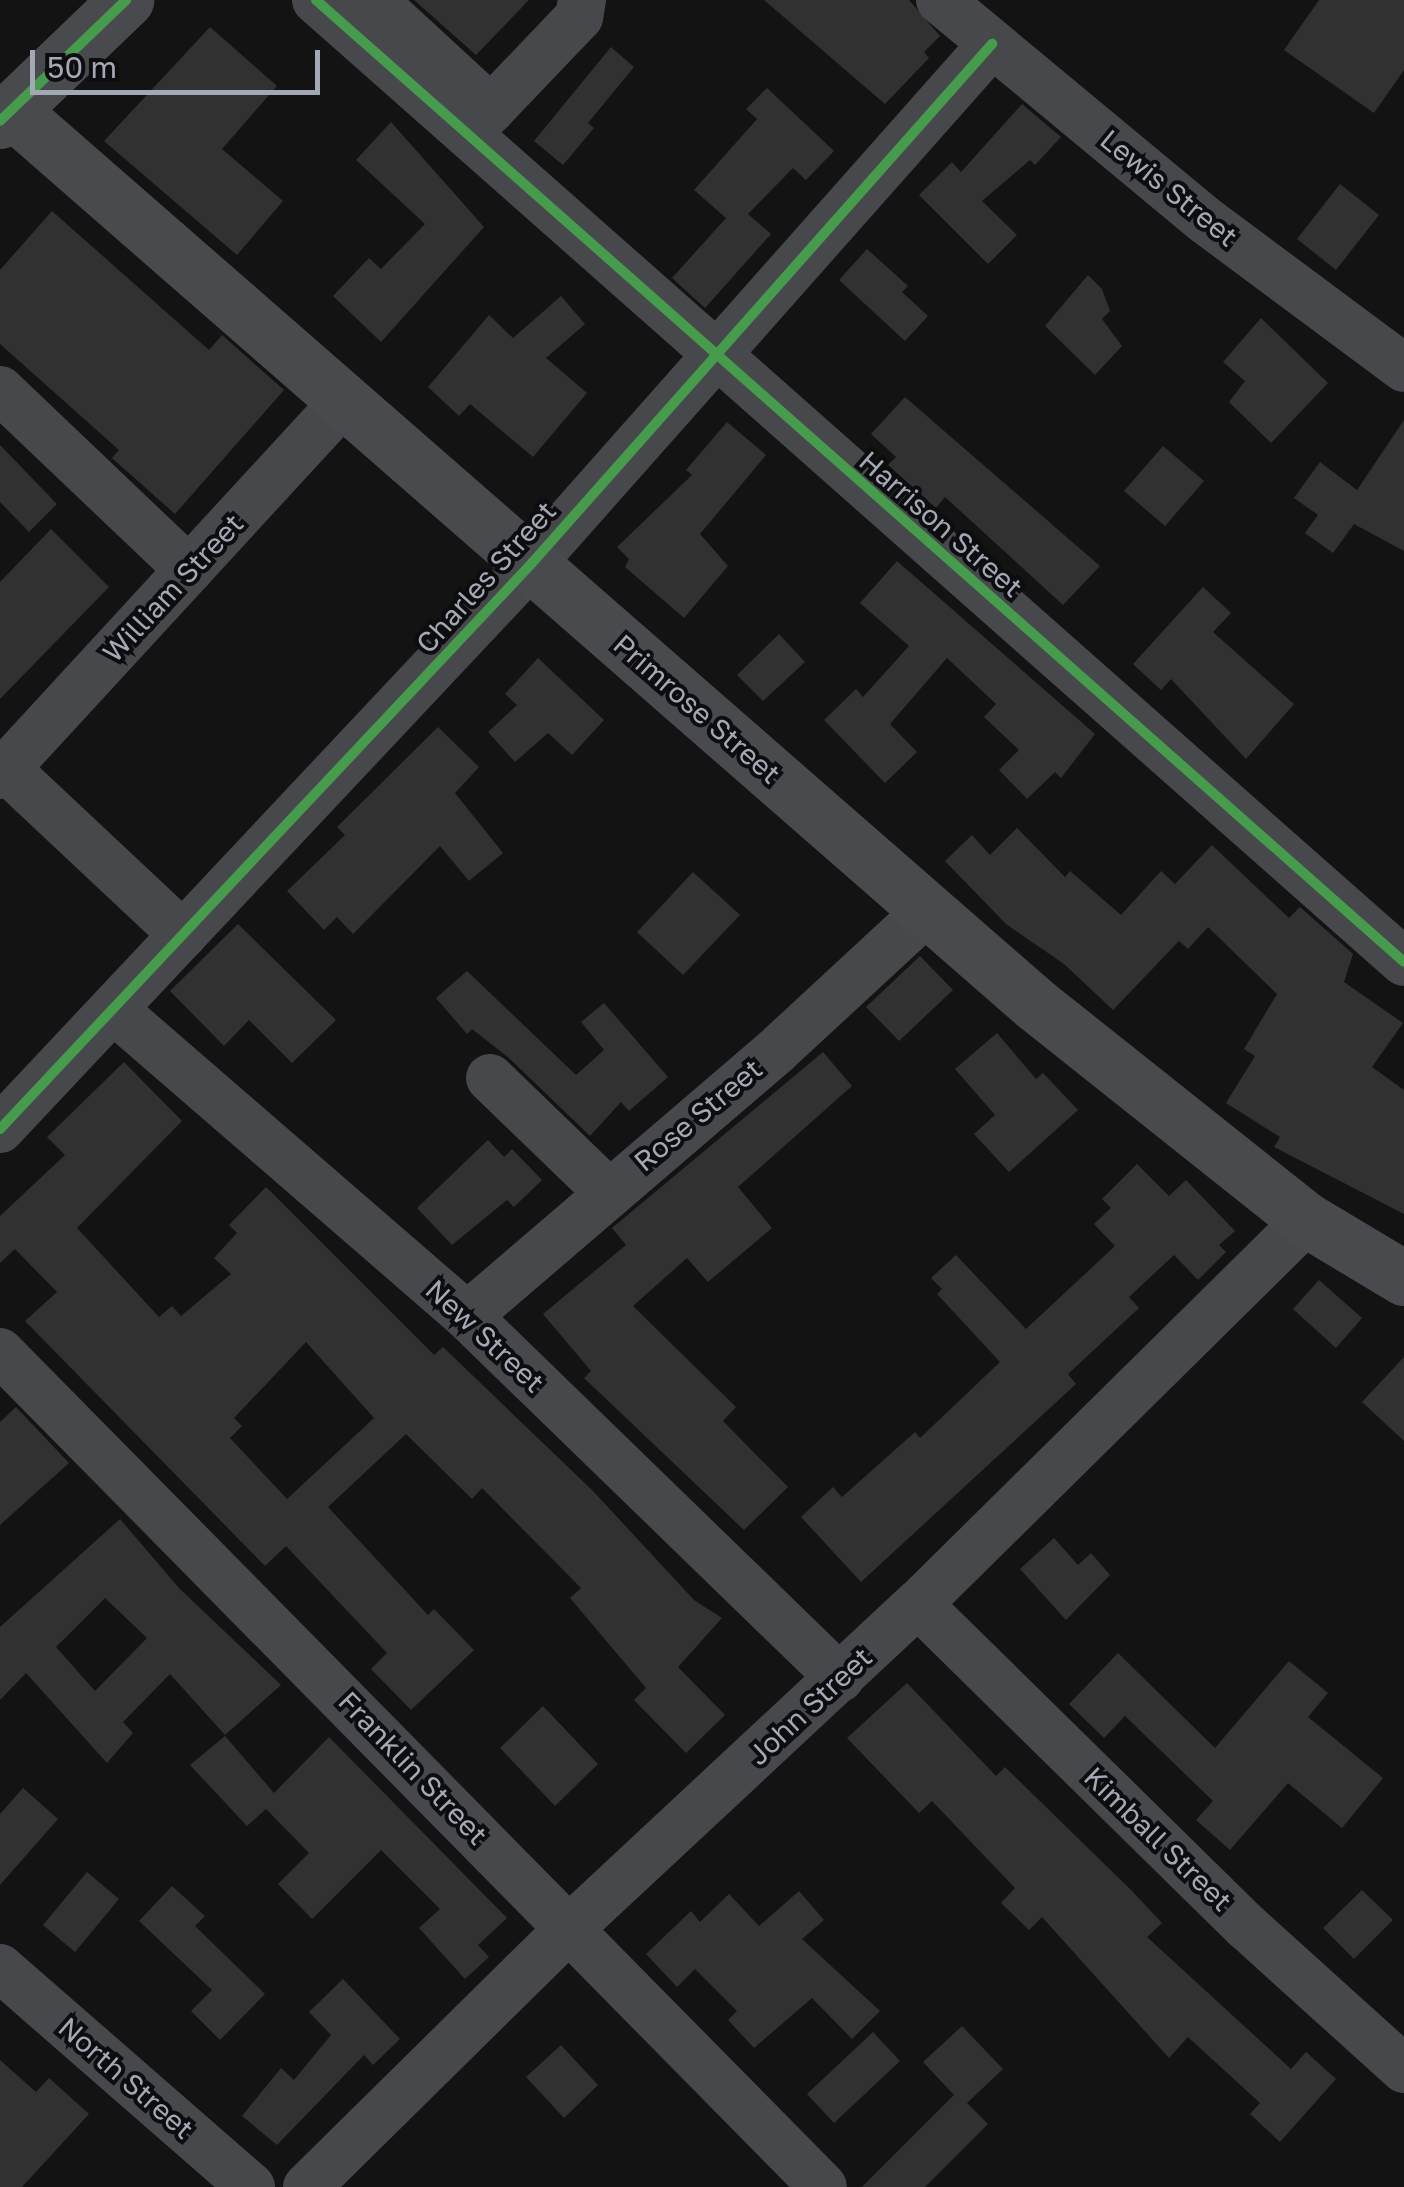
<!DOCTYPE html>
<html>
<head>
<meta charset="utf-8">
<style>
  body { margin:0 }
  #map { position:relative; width:1404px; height:2187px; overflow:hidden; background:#131313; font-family:"Golos Text",sans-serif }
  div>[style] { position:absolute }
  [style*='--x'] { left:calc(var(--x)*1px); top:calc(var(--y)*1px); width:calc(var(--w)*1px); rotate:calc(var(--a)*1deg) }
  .building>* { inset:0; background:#313132 }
  .minor>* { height:48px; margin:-24px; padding:0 24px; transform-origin:24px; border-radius:24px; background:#47484c }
  .major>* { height:55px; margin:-27.5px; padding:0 27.5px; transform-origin:27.5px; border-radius:27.5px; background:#494a4e }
  .cycleway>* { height:10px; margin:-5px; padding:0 5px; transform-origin:5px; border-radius:5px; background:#469c4c }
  span { translate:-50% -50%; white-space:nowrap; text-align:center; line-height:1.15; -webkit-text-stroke:8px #0d0d0f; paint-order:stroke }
  .street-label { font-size:28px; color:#a3a8b5 }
  .scale { position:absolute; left:30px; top:50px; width:290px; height:45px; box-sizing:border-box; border:5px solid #a3a8b5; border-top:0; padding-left:12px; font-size:30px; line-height:35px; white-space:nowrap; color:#a3a8b5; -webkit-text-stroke:8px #0d0d0f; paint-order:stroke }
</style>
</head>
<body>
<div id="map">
  <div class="building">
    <i style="clip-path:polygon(414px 0,529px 0,476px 55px)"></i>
    <i style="clip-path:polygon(764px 0,909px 0,940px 36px,924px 52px,929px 58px,885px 104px)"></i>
    <i style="clip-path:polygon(1319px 0,1404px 0,1404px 70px,1374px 113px,1284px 50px)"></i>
    <i style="clip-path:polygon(210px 27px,277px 86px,222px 149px,283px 201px,237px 255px,104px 141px)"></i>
    <i style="clip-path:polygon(611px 47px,634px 67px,588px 123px,594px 128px,563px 165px,534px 141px)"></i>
    <i style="clip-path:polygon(767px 88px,834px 151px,806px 180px,793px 168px,748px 214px,771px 234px,705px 308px,672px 278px,726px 218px,694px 190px,757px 119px,746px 109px)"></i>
    <i style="clip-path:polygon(1022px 104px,1061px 137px,1035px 165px,1030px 160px,982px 201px,1017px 235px,988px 264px,919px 195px,952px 162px,961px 172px)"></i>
    <i style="clip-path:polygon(391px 122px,484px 227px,381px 342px,333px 296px,369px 258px,381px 269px,425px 224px,356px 160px)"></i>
    <i style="clip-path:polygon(1340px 184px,1379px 215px,1336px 270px,1297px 239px)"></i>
    <i style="clip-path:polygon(52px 211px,209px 350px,222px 335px,284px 390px,175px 514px,112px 458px,119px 450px,0 344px,0 270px)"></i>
    <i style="clip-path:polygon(867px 249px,908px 286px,902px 292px,928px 316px,905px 341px,839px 280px)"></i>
    <i style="clip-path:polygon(1088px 275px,1102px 289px,1110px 311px,1102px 319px,1122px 346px,1095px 375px,1045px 326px)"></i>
    <i style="clip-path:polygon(561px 296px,585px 324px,546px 358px,587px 393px,533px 457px,470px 404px,459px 416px,428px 387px,489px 315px,513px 338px)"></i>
    <i style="clip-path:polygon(1261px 318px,1328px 383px,1271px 443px,1229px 402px,1245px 381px,1223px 362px)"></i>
    <i style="clip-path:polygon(905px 397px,1100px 566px,1063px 605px,945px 497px,936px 508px,888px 465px,896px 457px,871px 434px)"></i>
    <i style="clip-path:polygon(1404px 420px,1404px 551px,1354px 524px,1333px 553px,1305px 533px,1318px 515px,1294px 498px,1320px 462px,1357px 490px)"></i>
    <i style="clip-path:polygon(727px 422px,766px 455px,700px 534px,728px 566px,684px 618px,625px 567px,629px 559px,617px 547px,692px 475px,686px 470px)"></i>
    <i style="clip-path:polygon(0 445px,57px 504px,29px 532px,0 502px)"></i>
    <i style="clip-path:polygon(1163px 446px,1204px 481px,1165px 526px,1124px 491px)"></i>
    <i style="clip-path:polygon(51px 529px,109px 587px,0 699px,0 582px)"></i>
    <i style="clip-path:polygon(897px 561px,1095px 734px,1061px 778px,1055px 772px,1027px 799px,999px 770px,1019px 750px,984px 717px,996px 704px,947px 658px,890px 724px,917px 752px,885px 783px,824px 720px,856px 689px,863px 697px,909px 646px,860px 603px)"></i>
    <i style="clip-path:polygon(1203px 587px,1231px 613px,1213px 632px,1294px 704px,1246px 759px,1171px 679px,1161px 690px,1133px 664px)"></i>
    <i style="clip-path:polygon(779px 634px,805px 662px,763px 701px,737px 675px)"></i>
    <i style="clip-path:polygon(538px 658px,604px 720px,572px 755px,548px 733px,515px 762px,488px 732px,517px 705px,505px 694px)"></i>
    <i style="clip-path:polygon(438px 727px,479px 767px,455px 793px,503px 853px,469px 881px,440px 846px,353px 934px,337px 917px,324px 930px,287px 891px,345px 835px,337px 827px)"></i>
    <i style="clip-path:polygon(1017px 828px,1065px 877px,1070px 871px,1121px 915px,1161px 871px,1175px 884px,1212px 845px,1289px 918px,1300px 907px,1353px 954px,1344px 982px,1403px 1023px,1372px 1067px,1404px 1090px,1404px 1214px,1274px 1147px,1280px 1137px,1226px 1103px,1255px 1056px,1244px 1049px,1277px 994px,1208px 927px,1188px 949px,1179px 941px,1113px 1010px,1064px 964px,1006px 924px,945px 861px,972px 835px,990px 855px)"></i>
    <i style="clip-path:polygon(693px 872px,740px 915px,683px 975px,637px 932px)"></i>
    <i style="clip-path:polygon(238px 924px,336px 1020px,292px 1063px,249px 1020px,224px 1046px,170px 991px)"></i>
    <i style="clip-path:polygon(920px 956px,953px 990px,899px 1041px,866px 1007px)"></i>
    <i style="clip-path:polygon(467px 971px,576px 1075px,604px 1050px,581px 1022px,604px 1003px,668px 1077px,629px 1111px,621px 1102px,590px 1136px,509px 1058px,472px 1029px,467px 1034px,436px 998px)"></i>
    <i style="clip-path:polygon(997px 1033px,1036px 1079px,1043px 1073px,1078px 1110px,1009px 1172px,974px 1134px,995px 1115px,955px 1069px)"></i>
    <i style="clip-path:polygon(823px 1052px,852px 1086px,738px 1187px,772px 1228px,708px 1282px,687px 1258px,633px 1306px,736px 1407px,723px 1421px,788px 1487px,744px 1530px,584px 1378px,591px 1371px,543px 1314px,626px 1245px,612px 1228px)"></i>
    <i style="clip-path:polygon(evenodd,124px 1062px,182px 1121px,77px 1228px,159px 1317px,172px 1306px,181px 1316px,231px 1274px,214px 1258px,237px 1233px,229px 1225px,266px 1187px,434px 1355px,443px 1347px,593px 1491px,694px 1600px,722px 1618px,678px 1667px,725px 1715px,686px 1753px,634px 1700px,646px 1688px,570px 1598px,581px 1588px,482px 1488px,472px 1499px,406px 1434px,328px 1507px,428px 1615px,434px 1609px,474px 1650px,411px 1710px,371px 1669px,387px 1653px,286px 1546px,265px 1566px,25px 1321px,57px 1292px,15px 1249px,0 1263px,0 1216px,65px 1155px,47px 1137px,124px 1062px,306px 1342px,374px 1418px,287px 1499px,230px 1438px,242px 1426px,234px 1418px,306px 1342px)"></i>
    <i style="clip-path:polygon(488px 1140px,504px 1157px,512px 1149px,542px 1180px,514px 1207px,507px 1200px,452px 1245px,417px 1208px)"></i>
    <i style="clip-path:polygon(1137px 1164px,1169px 1196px,1186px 1180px,1235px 1231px,1219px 1245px,1226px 1252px,1198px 1280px,1174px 1255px,1129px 1297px,1139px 1308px,1068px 1374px,1076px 1384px,861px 1582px,801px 1517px,833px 1487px,842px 1497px,915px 1432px,920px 1438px,1000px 1362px,937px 1294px,942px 1289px,931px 1278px,956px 1255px,1026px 1329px,1115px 1246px,1094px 1224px,1111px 1208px,1102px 1199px)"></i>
    <i style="clip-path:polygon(1319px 1280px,1362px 1318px,1336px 1348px,1293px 1309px)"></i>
    <i style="clip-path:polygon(1404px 1357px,1404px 1441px,1362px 1402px)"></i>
    <i style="clip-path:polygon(16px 1407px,69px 1463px,0 1525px,0 1422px)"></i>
    <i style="clip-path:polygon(evenodd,120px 1519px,179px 1588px,281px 1685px,225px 1735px,170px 1674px,123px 1722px,133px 1733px,107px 1763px,26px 1673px,0 1700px,0 1627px,120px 1519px,105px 1598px,147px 1638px,95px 1691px,56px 1647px,105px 1598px)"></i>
    <i style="clip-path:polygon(1054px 1538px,1078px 1565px,1091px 1553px,1110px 1575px,1066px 1620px,1020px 1569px)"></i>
    <i style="clip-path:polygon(1118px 1653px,1215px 1748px,1289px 1661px,1328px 1693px,1308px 1717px,1383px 1778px,1342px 1828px,1288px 1783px,1230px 1850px,1196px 1820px,1213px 1801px,1125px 1716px,1104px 1738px,1069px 1704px)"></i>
    <i style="clip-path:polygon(907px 1683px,996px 1776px,1005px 1767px,1132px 1891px,1162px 1923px,1147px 1937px,1291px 2069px,1306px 2052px,1336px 2079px,1280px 2142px,1250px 2114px,1260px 2103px,1188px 2037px,1169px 2058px,1042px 1917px,1029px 1930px,1001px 1903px,1015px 1888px,932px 1801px,919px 1813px,847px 1738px)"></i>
    <i style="clip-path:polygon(543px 1706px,598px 1764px,555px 1806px,500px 1748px)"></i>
    <i style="clip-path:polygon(225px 1736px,274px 1793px,329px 1737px,507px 1918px,478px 1945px,489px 1957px,465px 1979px,419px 1928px,440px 1909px,381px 1850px,312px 1919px,278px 1884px,309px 1853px,266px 1809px,247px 1826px,190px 1765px)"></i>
    <i style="clip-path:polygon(23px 1788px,58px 1819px,0 1885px,0 1814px)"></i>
    <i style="clip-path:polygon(87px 1872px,119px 1899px,75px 1952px,43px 1925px)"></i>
    <i style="clip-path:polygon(172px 1886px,205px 1916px,195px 1926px,265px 1994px,220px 2040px,191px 2011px,212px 1990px,139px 1921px)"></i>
    <i style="clip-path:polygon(1362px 1890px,1393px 1920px,1354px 1959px,1323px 1928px)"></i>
    <i style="clip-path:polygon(799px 1891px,824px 1920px,802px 1939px,880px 2011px,852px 2039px,812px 1998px,754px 2048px,728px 2020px,737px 2011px,695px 1969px,677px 1987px,646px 1954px,691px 1911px,700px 1922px,729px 1894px,759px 1926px)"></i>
    <i style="clip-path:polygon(343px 1979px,400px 2039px,373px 2065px,364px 2055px,277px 2145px,242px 2116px,281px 2068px,294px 2080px,331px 2035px,309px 2012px)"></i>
    <i style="clip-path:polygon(962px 2026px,1003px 2069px,967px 2103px,988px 2124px,925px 2187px,862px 2187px,954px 2095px,923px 2062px)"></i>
    <i style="clip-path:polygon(873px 2032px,900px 2061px,834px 2123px,807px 2094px)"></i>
    <i style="clip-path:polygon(561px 2045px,598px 2085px,564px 2118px,526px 2077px)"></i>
    <i style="clip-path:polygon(0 2060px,36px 2092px,49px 2078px,89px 2114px,22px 2187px,0 2187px)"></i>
  </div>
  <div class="minor">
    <i style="--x:316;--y:0;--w:1452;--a:41.48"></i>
    <i style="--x:373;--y:0;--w:161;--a:42.7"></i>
    <i style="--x:940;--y:0;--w:344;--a:39.7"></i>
    <i style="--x:1205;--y:220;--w:248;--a:36.6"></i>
    <i style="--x:468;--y:133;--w:161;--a:-46.3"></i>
    <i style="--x:579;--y:17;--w:17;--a:-80"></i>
    <i style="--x:0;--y:390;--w:261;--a:43.6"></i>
    <i style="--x:0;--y:763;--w:251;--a:43.2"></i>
    <i style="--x:0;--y:775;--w:510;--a:-47.39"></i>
    <i style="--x:114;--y:1010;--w:467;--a:40.9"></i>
    <i style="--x:467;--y:1316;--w:520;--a:44.14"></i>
    <i style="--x:490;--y:1078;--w:163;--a:44"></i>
    <i style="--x:0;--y:1129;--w:777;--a:-46.77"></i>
    <i style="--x:532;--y:563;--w:694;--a:-48.45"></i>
    <i style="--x:467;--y:1316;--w:406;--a:-40.6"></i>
    <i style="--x:775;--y:1052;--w:207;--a:-42.8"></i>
    <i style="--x:0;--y:1352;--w:1172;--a:45.41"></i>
    <i style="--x:918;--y:1604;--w:461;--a:44.5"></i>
    <i style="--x:1247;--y:1927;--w:212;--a:42.1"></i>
    <i style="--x:0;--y:1968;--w:333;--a:41.1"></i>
    <i style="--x:307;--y:2187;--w:369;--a:-44.6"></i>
    <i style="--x:570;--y:1928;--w:475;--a:-43"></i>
    <i style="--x:918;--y:1604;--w:547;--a:-44.63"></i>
  </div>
  <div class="major">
    <i style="--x:12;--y:111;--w:1358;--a:41.12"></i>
    <i style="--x:1035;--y:1004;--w:347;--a:38.5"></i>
    <i style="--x:1307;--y:1220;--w:113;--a:30.9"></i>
    <i style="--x:0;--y:121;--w:175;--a:-43.8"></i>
  </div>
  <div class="cycleway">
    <i style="--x:316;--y:0;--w:1452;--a:41.48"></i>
    <i style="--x:0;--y:121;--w:175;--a:-43.8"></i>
    <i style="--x:0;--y:1129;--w:777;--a:-46.77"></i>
    <i style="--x:532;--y:563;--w:694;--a:-48.45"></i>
  </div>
  <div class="street-label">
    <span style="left:1169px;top:188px;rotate:39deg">Lewis Street</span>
    <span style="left:941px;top:524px;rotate:41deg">Harrison Street</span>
    <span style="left:486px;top:577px;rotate:-48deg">Charles Street</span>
    <span style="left:173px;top:588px;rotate:-47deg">William Street</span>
    <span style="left:697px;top:709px;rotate:41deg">Primrose Street</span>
    <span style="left:698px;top:1115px;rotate:-40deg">Rose Street</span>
    <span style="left:485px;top:1336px;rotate:43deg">New Street</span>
    <span style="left:810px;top:1706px;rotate:-43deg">John Street</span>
    <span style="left:413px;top:1768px;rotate:46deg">Franklin Street</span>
    <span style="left:1158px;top:1839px;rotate:44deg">Kimball Street</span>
    <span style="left:126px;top:2078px;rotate:41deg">North Street</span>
  </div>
  <div class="scale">50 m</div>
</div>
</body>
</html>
